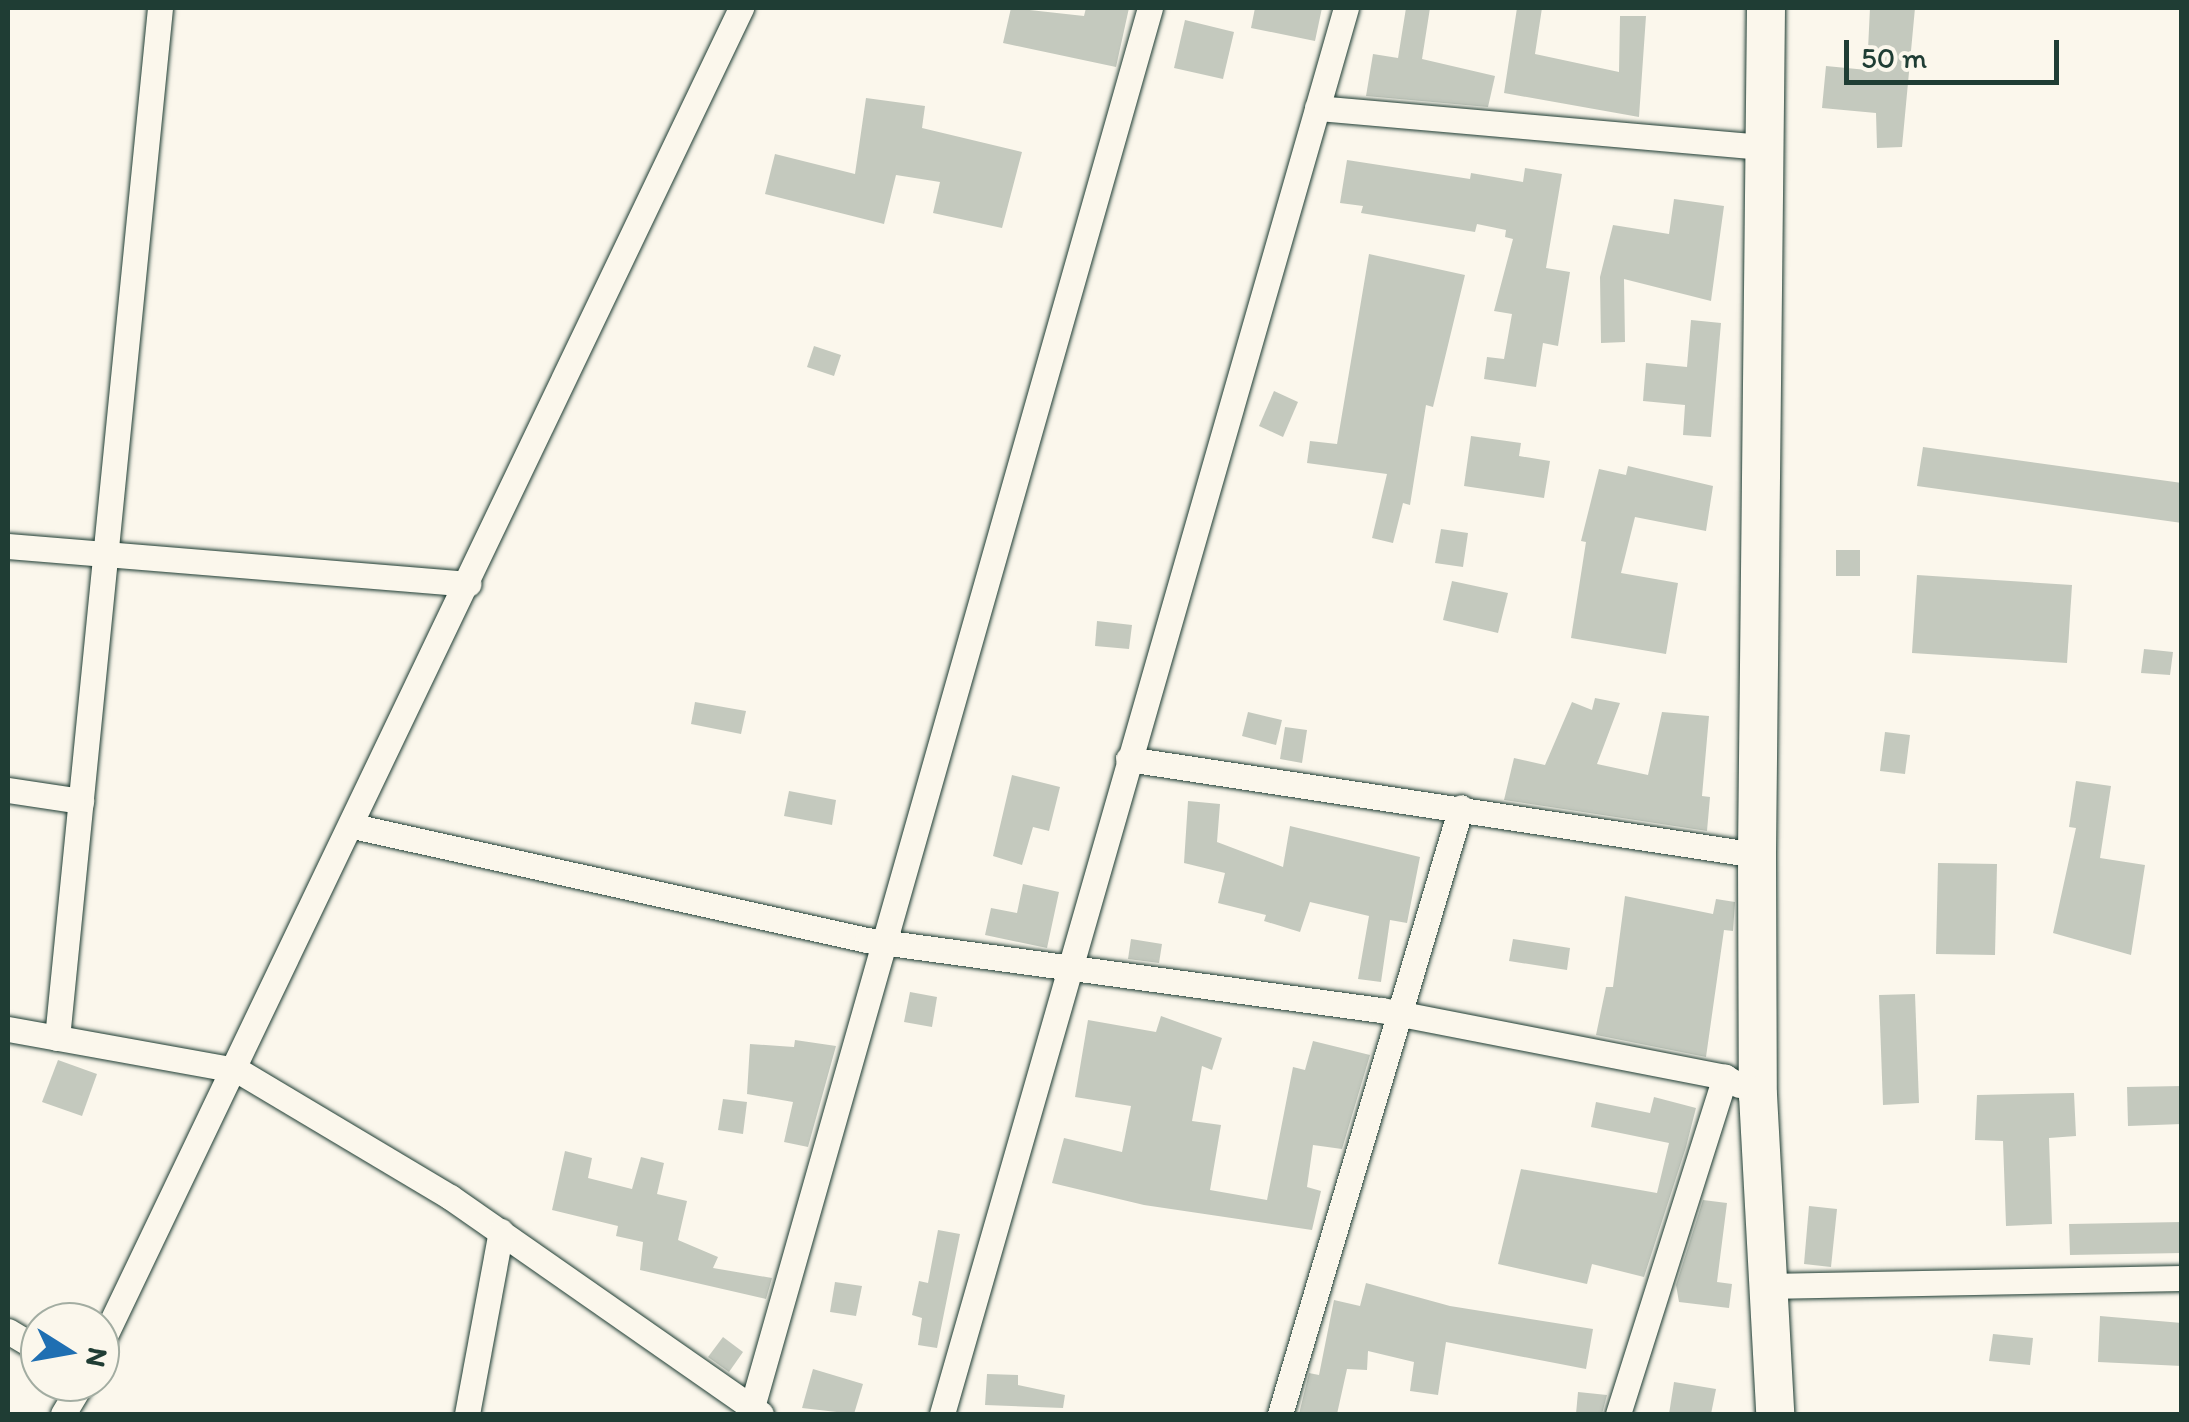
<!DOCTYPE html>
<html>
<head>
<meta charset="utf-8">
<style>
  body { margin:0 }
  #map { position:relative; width:2189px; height:1422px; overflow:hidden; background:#fbf7ec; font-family:Itim,sans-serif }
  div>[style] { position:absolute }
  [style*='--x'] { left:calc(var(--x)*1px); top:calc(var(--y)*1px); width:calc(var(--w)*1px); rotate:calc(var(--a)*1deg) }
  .building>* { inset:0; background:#c4c9be }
  .roads { filter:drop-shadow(0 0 2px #1f3d34) drop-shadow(0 0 2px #1f3d34) }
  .street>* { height:25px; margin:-12.5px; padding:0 12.5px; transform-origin:12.5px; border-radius:12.5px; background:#fbf7ec }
  .secondary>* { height:38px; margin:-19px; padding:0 19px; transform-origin:19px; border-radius:19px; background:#fbf7ec }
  span { translate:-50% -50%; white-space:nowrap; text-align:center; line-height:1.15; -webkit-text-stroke:10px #fbf7ec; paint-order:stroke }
  .frame { position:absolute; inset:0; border:10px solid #1f3d34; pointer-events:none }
  .north { position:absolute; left:20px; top:1302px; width:100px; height:100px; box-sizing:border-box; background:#fbf7ec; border:2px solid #a3ada2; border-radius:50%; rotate:101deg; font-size:28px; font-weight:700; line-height:40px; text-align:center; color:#1f3d34 }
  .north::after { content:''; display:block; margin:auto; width:35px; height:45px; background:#1f6fb2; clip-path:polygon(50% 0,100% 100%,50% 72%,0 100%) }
  .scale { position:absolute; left:1844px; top:40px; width:215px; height:45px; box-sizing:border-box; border:5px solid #1f3d34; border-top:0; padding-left:12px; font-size:30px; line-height:35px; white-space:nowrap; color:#1f3d34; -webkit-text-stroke:8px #fbf7ec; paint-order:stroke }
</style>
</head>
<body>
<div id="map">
  <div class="building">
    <i style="clip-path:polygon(1011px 8px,1084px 16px,1086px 8px,1129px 8px,1116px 67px,1003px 43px)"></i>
    <i style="clip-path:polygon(1255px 8px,1322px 8px,1315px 41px,1251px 28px)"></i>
    <i style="clip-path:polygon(1406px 8px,1430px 8px,1422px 59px,1495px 76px,1488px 107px,1366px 96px,1373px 54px,1398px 58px)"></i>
    <i style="clip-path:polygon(1517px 8px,1542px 8px,1535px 54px,1619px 72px,1620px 16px,1646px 16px,1639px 117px,1504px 93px)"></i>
    <i style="clip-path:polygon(1870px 8px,1915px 8px,1902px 147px,1877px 148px,1876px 113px,1822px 108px,1826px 66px,1867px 70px)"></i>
    <i style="clip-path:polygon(1185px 20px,1234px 32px,1223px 79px,1174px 68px)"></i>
    <i style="clip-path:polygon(866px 98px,925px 106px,922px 128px,1022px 152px,1002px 228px,933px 213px,940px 182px,896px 175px,884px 224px,765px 194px,775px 154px,855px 174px)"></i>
    <i style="clip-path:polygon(1347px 160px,1470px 179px,1471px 173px,1523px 182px,1525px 168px,1562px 174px,1546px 268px,1570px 272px,1558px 346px,1543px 343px,1536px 387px,1484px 379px,1487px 357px,1504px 359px,1512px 314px,1494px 311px,1513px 239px,1505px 237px,1506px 230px,1477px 224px,1475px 232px,1361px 213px,1363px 206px,1340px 203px)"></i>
    <i style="clip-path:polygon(1674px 199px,1724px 206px,1711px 301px,1624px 279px,1625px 342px,1601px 343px,1600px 277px,1613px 225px,1669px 234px)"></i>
    <i style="clip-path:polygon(1369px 254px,1465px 275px,1433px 407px,1426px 405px,1410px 505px,1403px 503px,1393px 543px,1372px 538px,1387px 474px,1307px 463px,1310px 441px,1337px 444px)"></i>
    <i style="clip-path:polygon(1691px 320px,1721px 323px,1711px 437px,1683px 435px,1685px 405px,1643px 401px,1646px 363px,1687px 367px)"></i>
    <i style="clip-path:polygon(814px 346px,841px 355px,834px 376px,807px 367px)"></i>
    <i style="clip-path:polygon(1274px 391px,1298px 402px,1283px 437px,1259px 426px)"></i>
    <i style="clip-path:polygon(1471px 436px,1521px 443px,1519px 456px,1550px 461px,1544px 498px,1464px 486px)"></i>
    <i style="clip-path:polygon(1923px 447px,2182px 483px,2182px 523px,1917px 486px)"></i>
    <i style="clip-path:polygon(1628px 466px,1713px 486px,1706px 531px,1635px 517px,1621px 573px,1678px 583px,1666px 654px,1571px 638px,1586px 542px,1581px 541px,1599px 469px,1626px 475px)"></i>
    <i style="clip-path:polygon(1441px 529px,1468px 533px,1463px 567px,1435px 563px)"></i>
    <i style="clip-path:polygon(1836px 550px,1860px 550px,1860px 576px,1836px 576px)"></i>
    <i style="clip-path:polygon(1917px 575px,2072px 585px,2067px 663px,1912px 653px)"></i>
    <i style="clip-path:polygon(1452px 581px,1508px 593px,1498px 633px,1443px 620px)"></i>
    <i style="clip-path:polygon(1097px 621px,1132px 625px,1129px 649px,1095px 646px)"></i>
    <i style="clip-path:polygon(2144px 649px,2173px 652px,2170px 675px,2141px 673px)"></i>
    <i style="clip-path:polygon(1595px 698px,1620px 703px,1597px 764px,1648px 775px,1662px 712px,1709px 716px,1702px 796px,1710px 797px,1707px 831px,1504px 800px,1514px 758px,1545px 765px,1572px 702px,1592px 710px)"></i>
    <i style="clip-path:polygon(695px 702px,746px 711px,741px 734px,691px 724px)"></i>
    <i style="clip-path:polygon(1248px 712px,1282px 720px,1276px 745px,1242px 736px)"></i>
    <i style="clip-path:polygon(1285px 727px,1307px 730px,1302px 763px,1280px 759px)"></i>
    <i style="clip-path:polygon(1885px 732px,1910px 735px,1905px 774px,1880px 771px)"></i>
    <i style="clip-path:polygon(1012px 775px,1060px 787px,1049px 831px,1033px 827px,1022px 865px,993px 856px)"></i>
    <i style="clip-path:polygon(2076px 781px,2111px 786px,2100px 858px,2145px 865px,2131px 955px,2053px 933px,2076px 828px,2069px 827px)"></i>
    <i style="clip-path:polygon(789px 791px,836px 800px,832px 825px,784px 816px)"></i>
    <i style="clip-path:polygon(1188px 801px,1220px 804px,1217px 842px,1283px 867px,1290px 826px,1420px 857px,1407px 923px,1390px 920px,1381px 982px,1358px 979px,1369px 916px,1310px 902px,1300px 932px,1264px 921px,1266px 915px,1218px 903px,1225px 873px,1184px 863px)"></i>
    <i style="clip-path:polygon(1938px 863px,1997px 864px,1995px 955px,1936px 954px)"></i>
    <i style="clip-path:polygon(1023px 884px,1059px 892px,1047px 948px,985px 935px,991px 908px,1017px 913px)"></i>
    <i style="clip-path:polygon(1625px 896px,1713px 914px,1716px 899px,1735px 902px,1733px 931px,1724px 930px,1706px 1057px,1596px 1035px,1606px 987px,1613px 987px)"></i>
    <i style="clip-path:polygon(1131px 939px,1162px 944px,1159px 963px,1128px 959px)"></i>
    <i style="clip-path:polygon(1513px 939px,1570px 948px,1567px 970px,1509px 961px)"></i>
    <i style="clip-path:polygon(910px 992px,937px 997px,932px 1027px,904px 1022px)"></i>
    <i style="clip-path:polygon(1915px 994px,1919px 1103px,1883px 1105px,1879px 995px)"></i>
    <i style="clip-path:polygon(1161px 1016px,1222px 1038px,1212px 1070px,1202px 1066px,1192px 1121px,1221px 1125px,1210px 1190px,1267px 1200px,1293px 1067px,1305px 1070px,1313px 1041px,1370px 1055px,1342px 1149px,1313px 1145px,1307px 1187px,1321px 1191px,1312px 1230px,1144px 1205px,1052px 1183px,1064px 1138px,1122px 1152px,1131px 1106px,1075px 1097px,1088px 1020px,1156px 1032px)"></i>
    <i style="clip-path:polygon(795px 1040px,836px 1046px,808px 1147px,784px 1142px,793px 1102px,747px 1094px,750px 1044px,794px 1047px)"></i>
    <i style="clip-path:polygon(58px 1060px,97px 1074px,82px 1116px,42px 1102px)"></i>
    <i style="clip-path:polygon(2182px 1086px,2182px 1124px,2128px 1126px,2127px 1087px)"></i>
    <i style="clip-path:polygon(2074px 1093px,2076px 1136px,2049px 1138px,2052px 1224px,2006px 1226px,2003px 1141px,1975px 1140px,1977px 1095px)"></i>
    <i style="clip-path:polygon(1654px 1097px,1696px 1108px,1686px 1147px,1677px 1145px,1686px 1147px,1644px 1277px,1592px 1264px,1587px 1284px,1498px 1264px,1521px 1169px,1657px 1193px,1669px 1143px,1591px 1127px,1596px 1102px,1650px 1113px)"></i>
    <i style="clip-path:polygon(723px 1099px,747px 1102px,743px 1134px,718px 1130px)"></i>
    <i style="clip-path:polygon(565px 1151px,592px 1158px,588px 1178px,632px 1189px,641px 1157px,664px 1163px,657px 1194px,687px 1201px,678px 1240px,718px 1257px,713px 1268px,772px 1278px,766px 1299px,640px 1270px,643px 1242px,616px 1236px,618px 1226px,552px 1210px)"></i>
    <i style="clip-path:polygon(1703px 1200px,1727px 1203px,1717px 1282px,1732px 1284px,1729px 1308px,1679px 1302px,1676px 1285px)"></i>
    <i style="clip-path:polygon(1809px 1206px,1837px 1209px,1831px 1267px,1804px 1264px)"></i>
    <i style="clip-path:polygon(2182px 1222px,2182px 1253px,2070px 1255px,2069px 1224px)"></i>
    <i style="clip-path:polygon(938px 1230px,960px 1234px,937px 1348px,918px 1345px,922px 1318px,912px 1315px,919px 1281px,928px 1283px)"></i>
    <i style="clip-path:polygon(835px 1282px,862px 1286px,856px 1316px,830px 1312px)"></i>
    <i style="clip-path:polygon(1366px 1283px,1450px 1306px,1593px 1329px,1586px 1369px,1446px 1342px,1438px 1395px,1410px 1391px,1414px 1362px,1368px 1351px,1367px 1370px,1347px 1369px,1337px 1414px,1299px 1414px,1309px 1373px,1319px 1375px,1334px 1300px,1360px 1306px)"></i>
    <i style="clip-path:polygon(2100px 1316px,2182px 1323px,2182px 1366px,2098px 1362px)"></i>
    <i style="clip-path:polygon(1993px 1334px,2033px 1338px,2030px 1365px,1989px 1361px)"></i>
    <i style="clip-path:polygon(723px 1337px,743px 1352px,729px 1372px,708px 1357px)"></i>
    <i style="clip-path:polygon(813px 1369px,863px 1384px,854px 1414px,802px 1408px)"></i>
    <i style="clip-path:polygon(987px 1374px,1018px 1375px,1018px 1385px,1065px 1395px,1063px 1408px,985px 1405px)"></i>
    <i style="clip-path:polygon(1674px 1382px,1716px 1389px,1711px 1414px,1669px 1414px)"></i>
    <i style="clip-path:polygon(1578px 1392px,1607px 1395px,1602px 1414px,1576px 1414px)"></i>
  </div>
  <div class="roads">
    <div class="street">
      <i style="--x:1317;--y:108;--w:446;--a:5"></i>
      <i style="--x:8;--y:546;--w:462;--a:4.7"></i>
      <i style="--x:1128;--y:759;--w:636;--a:8.68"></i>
      <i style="--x:8;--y:790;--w:74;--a:8.6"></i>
      <i style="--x:353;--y:826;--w:526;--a:12.51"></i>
      <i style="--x:867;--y:940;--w:519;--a:7.76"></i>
      <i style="--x:1381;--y:1010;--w:350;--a:11"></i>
      <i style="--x:8;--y:1029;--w:233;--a:10.2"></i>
      <i style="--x:237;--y:1070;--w:248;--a:30.8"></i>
      <i style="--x:450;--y:1197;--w:379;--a:34.9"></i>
      <i style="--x:57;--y:1038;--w:1035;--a:-84.29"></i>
      <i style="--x:1766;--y:1286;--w:416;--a:-1.1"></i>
      <i style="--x:8;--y:1331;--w:37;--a:31"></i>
      <i style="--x:100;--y:1346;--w:1484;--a:-64.4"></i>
      <i style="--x:63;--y:1414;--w:37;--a:-59"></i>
      <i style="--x:467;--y:1414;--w:186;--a:-79.5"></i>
      <i style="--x:750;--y:1414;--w:1462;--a:-74.12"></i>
      <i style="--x:942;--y:1414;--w:1463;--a:-73.97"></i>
      <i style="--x:1280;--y:1414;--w:633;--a:-73.4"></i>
      <i style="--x:1618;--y:1414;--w:354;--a:-72.4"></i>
      <i style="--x:1725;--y:1077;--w:16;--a:30"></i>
    </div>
    <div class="secondary">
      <i style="--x:1766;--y:8;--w:847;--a:90.61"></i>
      <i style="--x:1757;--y:855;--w:240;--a:89.8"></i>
      <i style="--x:1758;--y:1095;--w:319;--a:86.9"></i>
    </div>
  </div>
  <div class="frame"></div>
  <div class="north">N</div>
  <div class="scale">50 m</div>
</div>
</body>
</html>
